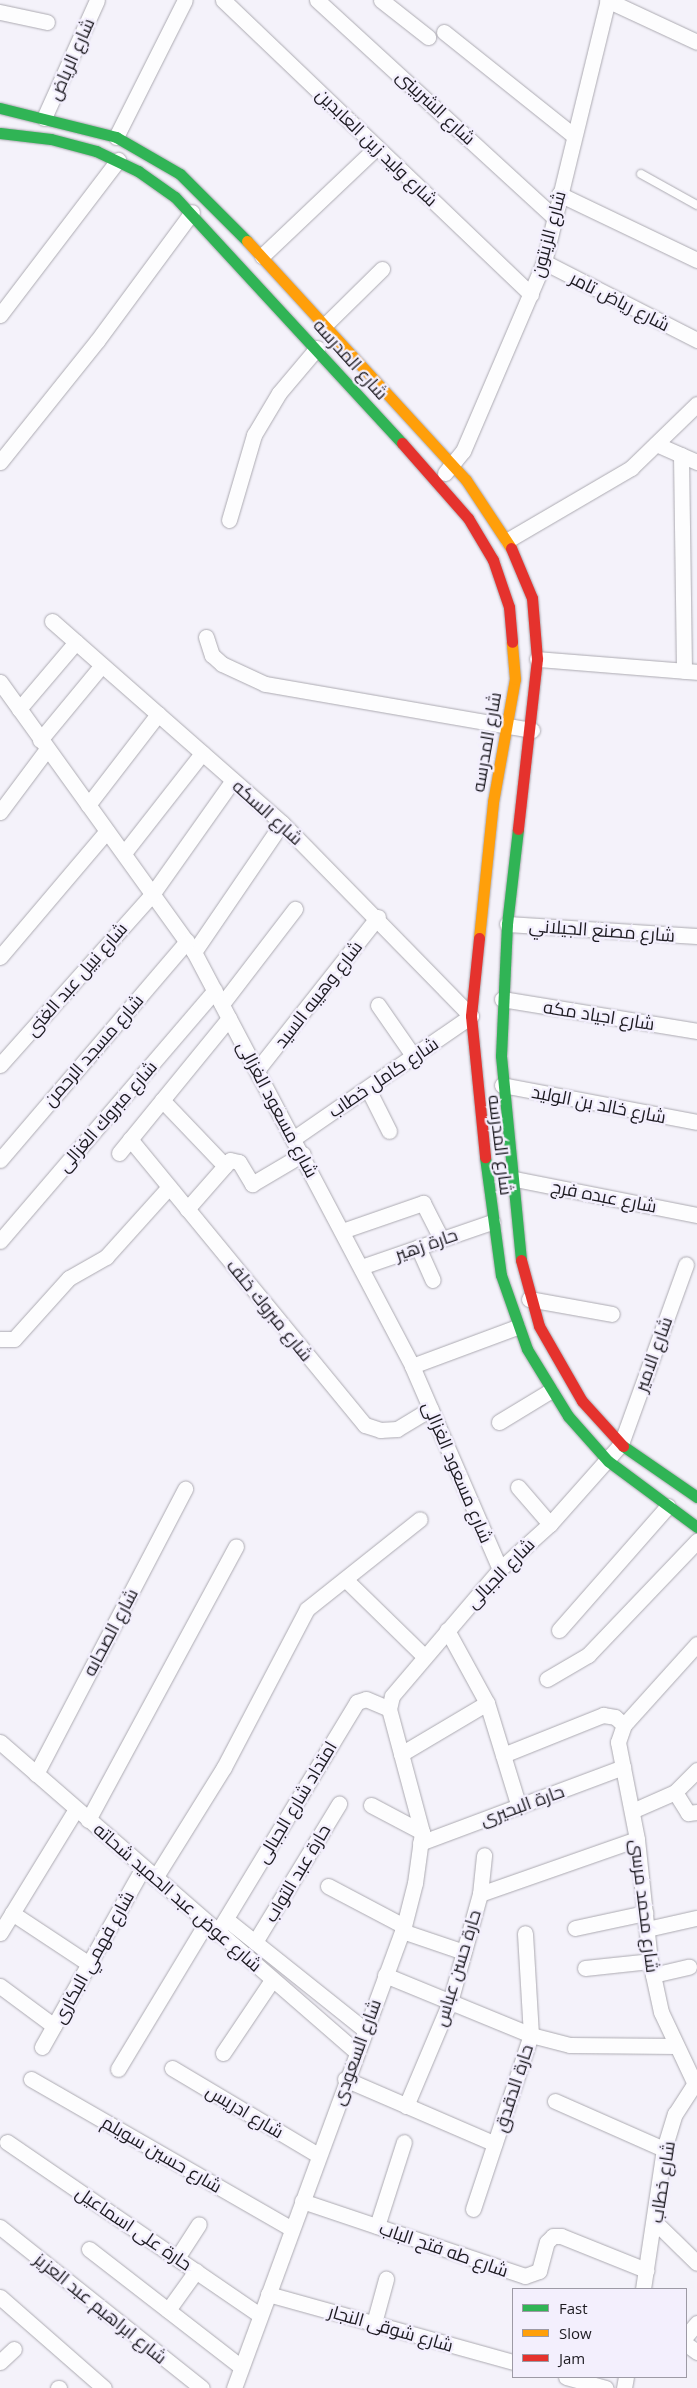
<!DOCTYPE html>
<html>
<head>
<meta charset="utf-8">
<style>
  body { margin:0 }
  #map { position:relative; width:697px; height:2388px; overflow:hidden; background:#f4f2fa; font-family:"Open Sans",Cairo,sans-serif }
  div>[style] { position:absolute }
  [style*='--x'] { left:calc(var(--x)*1px); top:calc(var(--y)*1px); width:calc(var(--w)*1px); rotate:calc(var(--a)*1deg) }
  .roads { filter:drop-shadow(0 0 1px #acaab1) drop-shadow(0 0 1px #acaab1) }
  .lane>* { height:8px; margin:-4px; padding:0 4px; transform-origin:4px; border-radius:4px; background:#fdfdfe }
  .street>* { height:15px; margin:-7.5px; padding:0 7.5px; transform-origin:7.5px; border-radius:7.5px; background:#fdfdfe }
  .fast>* { height:11px; margin:-5.5px; padding:0 5.5px; transform-origin:5.5px; border-radius:5.5px; background:#30b455 }
  .slow>* { height:11px; margin:-5.5px; padding:0 5.5px; transform-origin:5.5px; border-radius:5.5px; background:#ff9f0a }
  .jam>* { height:11px; margin:-5.5px; padding:0 5.5px; transform-origin:5.5px; border-radius:5.5px; background:#e5322d }
  span { translate:-50% -50%; white-space:nowrap; text-align:center; line-height:1.15; -webkit-text-stroke:4.5px #f3effd; paint-order:stroke }
  .street-label { font-size:18px; color:#1c1a20 }
  .legend { position:absolute; left:512px; top:2288px; width:175px; height:90px; box-sizing:border-box; background:#f3effd; border:1px solid #9d9aa5; margin:0; padding:6px 9px; list-style:none; font-size:15px; color:#1c1a20 }
  .legend li { display:flex; align-items:center; gap:10px; height:25px }
  .legend b { width:25px; border:1px solid #9d9aa5 }
</style>
</head>
<body>
<div id="map">
  <div class="roads">
    <div class="lane">
      <i style="--x:641;--y:174;--w:64;--a:29"></i>
    </div>
    <div class="street">
      <i style="--x:223;--y:0;--w:426;--a:43.7"></i>
      <i style="--x:317;--y:0;--w:321;--a:42.5"></i>
      <i style="--x:381;--y:0;--w:60;--a:38.2"></i>
      <i style="--x:607;--y:0;--w:99;--a:25"></i>
      <i style="--x:0;--y:12;--w:48;--a:12"></i>
      <i style="--x:444;--y:32;--w:164;--a:38.6"></i>
      <i style="--x:44;--y:118;--w:129;--a:-65.8"></i>
      <i style="--x:116;--y:137;--w:153;--a:-63.3"></i>
      <i style="--x:559;--y:194;--w:153;--a:25.6"></i>
      <i style="--x:262;--y:256;--w:158;--a:-43.5"></i>
      <i style="--x:544;--y:262;--w:172;--a:27"></i>
      <i style="--x:0;--y:315;--w:195;--a:-52.7"></i>
      <i style="--x:325;--y:325;--w:80;--a:-44.5"></i>
      <i style="--x:656;--y:444;--w:45;--a:23.7"></i>
      <i style="--x:681;--y:455;--w:216;--a:89.2"></i>
      <i style="--x:0;--y:462;--w:155;--a:-51.3"></i>
      <i style="--x:97;--y:341;--w:160;--a:-53.6"></i>
      <i style="--x:445;--y:473;--w:28;--a:-51"></i>
      <i style="--x:463;--y:451;--w:206;--a:-66.8"></i>
      <i style="--x:544;--y:262;--w:270;--a:-76.3"></i>
      <i style="--x:229;--y:520;--w:89;--a:-73.6"></i>
      <i style="--x:254;--y:435;--w:49;--a:-59.2"></i>
      <i style="--x:279;--y:393;--w:59;--a:-49.8"></i>
      <i style="--x:508;--y:540;--w:143;--a:-30.3"></i>
      <i style="--x:631;--y:468;--w:92;--a:-44.1"></i>
      <i style="--x:52;--y:621;--w:306;--a:41.3"></i>
      <i style="--x:282;--y:823;--w:270;--a:45.6"></i>
      <i style="--x:471;--y:1016;--w:215;--a:145.4"></i>
      <i style="--x:206;--y:637;--w:19;--a:72"></i>
      <i style="--x:212;--y:655;--w:13;--a:42"></i>
      <i style="--x:222;--y:664;--w:47;--a:24.9"></i>
      <i style="--x:265;--y:684;--w:271;--a:9.8"></i>
      <i style="--x:537;--y:659;--w:161;--a:4.6"></i>
      <i style="--x:0;--y:682;--w:332;--a:54.3"></i>
      <i style="--x:194;--y:952;--w:468;--a:62.2"></i>
      <i style="--x:412;--y:1366;--w:221;--a:66.6"></i>
      <i style="--x:19;--y:709;--w:88;--a:-49.6"></i>
      <i style="--x:40;--y:740;--w:97;--a:-50.4"></i>
      <i style="--x:88;--y:805;--w:115;--a:-52.4"></i>
      <i style="--x:0;--y:812;--w:79;--a:-53.3"></i>
      <i style="--x:124;--y:853;--w:127;--a:-52"></i>
      <i style="--x:507;--y:924;--w:190;--a:3.6"></i>
      <i style="--x:194;--y:952;--w:156;--a:-55.7"></i>
      <i style="--x:0;--y:957;--w:165;--a:-49.7"></i>
      <i style="--x:502;--y:999;--w:198;--a:9.3"></i>
      <i style="--x:222;--y:1004;--w:120;--a:-52.5"></i>
      <i style="--x:378;--y:1005;--w:63;--a:55.3"></i>
      <i style="--x:0;--y:1065;--w:230;--a:-48.3"></i>
      <i style="--x:153;--y:893;--w:138;--a:-54.7"></i>
      <i style="--x:257;--y:1070;--w:195;--a:-51.7"></i>
      <i style="--x:502;--y:1085;--w:198;--a:10.7"></i>
      <i style="--x:368;--y:1089;--w:47;--a:63.4"></i>
      <i style="--x:162;--y:1100;--w:91;--a:46.3"></i>
      <i style="--x:130;--y:1139;--w:370;--a:50.6"></i>
      <i style="--x:365;--y:1425;--w:16;--a:18"></i>
      <i style="--x:380;--y:1430;--w:17;--a:-3"></i>
      <i style="--x:397;--y:1429;--w:39;--a:-31"></i>
      <i style="--x:119;--y:1153;--w:174;--a:-50.8"></i>
      <i style="--x:0;--y:1160;--w:288;--a:-49.5"></i>
      <i style="--x:510;--y:1178;--w:191;--a:11.2"></i>
      <i style="--x:187;--y:1209;--w:65;--a:-48.7"></i>
      <i style="--x:230;--y:1160;--w:9;--a:13"></i>
      <i style="--x:239;--y:1162;--w:26;--a:59"></i>
      <i style="--x:252;--y:1184;--w:59;--a:-30.5"></i>
      <i style="--x:342;--y:1231;--w:86;--a:-19.1"></i>
      <i style="--x:423;--y:1203;--w:39;--a:63"></i>
      <i style="--x:0;--y:1241;--w:330;--a:-49.4"></i>
      <i style="--x:418;--y:1247;--w:36;--a:66"></i>
      <i style="--x:361;--y:1267;--w:139;--a:-19"></i>
      <i style="--x:529;--y:1299;--w:84;--a:10.2"></i>
      <i style="--x:0;--y:1339;--w:14;--a:0"></i>
      <i style="--x:14;--y:1339;--w:82;--a:-48"></i>
      <i style="--x:69;--y:1278;--w:43;--a:-29.6"></i>
      <i style="--x:106;--y:1257;--w:94;--a:-48"></i>
      <i style="--x:412;--y:1366;--w:112;--a:-20.4"></i>
      <i style="--x:499;--y:1422;--w:60;--a:-31.3"></i>
      <i style="--x:518;--y:1487;--w:49;--a:49.1"></i>
      <i style="--x:346;--y:1580;--w:109;--a:44.3"></i>
      <i style="--x:447;--y:1630;--w:83;--a:61.3"></i>
      <i style="--x:487;--y:1703;--w:109;--a:72.9"></i>
      <i style="--x:559;--y:1630;--w:165;--a:-48.7"></i>
      <i style="--x:547;--y:1679;--w:48;--a:-30.3"></i>
      <i style="--x:588;--y:1655;--w:158;--a:-46.3"></i>
      <i style="--x:0;--y:1742;--w:471;--a:41"></i>
      <i style="--x:401;--y:1754;--w:100;--a:-30.7"></i>
      <i style="--x:503;--y:1755;--w:108;--a:-21.8"></i>
      <i style="--x:603;--y:1715;--w:12;--a:9"></i>
      <i style="--x:615;--y:1717;--w:12;--a:42"></i>
      <i style="--x:36;--y:1774;--w:322;--a:-62.4"></i>
      <i style="--x:675;--y:1792;--w:25;--a:58"></i>
      <i style="--x:688;--y:1813;--w:9;--a:-6"></i>
      <i style="--x:371;--y:1805;--w:58;--a:27.9"></i>
      <i style="--x:632;--y:1811;--w:47;--a:-23.8"></i>
      <i style="--x:675;--y:1792;--w:31;--a:-45"></i>
      <i style="--x:88;--y:1820;--w:311;--a:-61.6"></i>
      <i style="--x:420;--y:1843;--w:217;--a:-20.5"></i>
      <i style="--x:155;--y:1878;--w:131;--a:-58.1"></i>
      <i style="--x:224;--y:1767;--w:178;--a:-62.3"></i>
      <i style="--x:307;--y:1609;--w:144;--a:-38.5"></i>
      <i style="--x:328;--y:1886;--w:86;--a:27.8"></i>
      <i style="--x:480;--y:1894;--w:166;--a:-19.3"></i>
      <i style="--x:12;--y:1913;--w:92;--a:33.5"></i>
      <i style="--x:226;--y:1919;--w:176;--a:38.6"></i>
      <i style="--x:575;--y:1928;--w:72;--a:-12.1"></i>
      <i style="--x:647;--y:1929;--w:50;--a:-12.7"></i>
      <i style="--x:402;--y:1931;--w:65;--a:18.7"></i>
      <i style="--x:0;--y:1933;--w:145;--a:-58.5"></i>
      <i style="--x:217;--y:1933;--w:270;--a:-58.8"></i>
      <i style="--x:357;--y:1702;--w:9;--a:-18"></i>
      <i style="--x:366;--y:1699;--w:25;--a:23"></i>
      <i style="--x:255;--y:1942;--w:162;--a:-58.7"></i>
      <i style="--x:585;--y:1968;--w:65;--a:-6.1"></i>
      <i style="--x:385;--y:1975;--w:158;--a:22.3"></i>
      <i style="--x:531;--y:2035;--w:40;--a:14.4"></i>
      <i style="--x:570;--y:2045;--w:106;--a:0.5"></i>
      <i style="--x:653;--y:1975;--w:37;--a:-13"></i>
      <i style="--x:0;--y:1986;--w:67;--a:36.5"></i>
      <i style="--x:42;--y:2047;--w:206;--a:-60.6"></i>
      <i style="--x:223;--y:2053;--w:88;--a:-56.1"></i>
      <i style="--x:172;--y:2068;--w:170;--a:30.8"></i>
      <i style="--x:118;--y:2069;--w:170;--a:-58.9"></i>
      <i style="--x:31;--y:2079;--w:301;--a:29.9"></i>
      <i style="--x:345;--y:2079;--w:163;--a:23.4"></i>
      <i style="--x:694;--y:2082;--w:77;--a:-115.2"></i>
      <i style="--x:661;--y:2012;--w:52;--a:-102.2"></i>
      <i style="--x:650;--y:1961;--w:123;--a:-96.1"></i>
      <i style="--x:637;--y:1839;--w:99;--a:-101.1"></i>
      <i style="--x:618;--y:1742;--w:18;--a:-71"></i>
      <i style="--x:624;--y:1725;--w:109;--a:-48"></i>
      <i style="--x:555;--y:2101;--w:119;--a:23.8"></i>
      <i style="--x:406;--y:2106;--w:113;--a:-67.1"></i>
      <i style="--x:450;--y:2002;--w:112;--a:-74.5"></i>
      <i style="--x:480;--y:1894;--w:39;--a:-84"></i>
      <i style="--x:7;--y:2142;--w:306;--a:34.4"></i>
      <i style="--x:302;--y:2201;--w:235;--a:18.6"></i>
      <i style="--x:525;--y:2276;--w:15;--a:-20"></i>
      <i style="--x:539;--y:2271;--w:30;--a:-75"></i>
      <i style="--x:547;--y:2242;--w:8;--a:-45"></i>
      <i style="--x:553;--y:2236;--w:8;--a:0"></i>
      <i style="--x:561;--y:2236;--w:92;--a:21.8"></i>
      <i style="--x:473;--y:2209;--w:183;--a:-71.6"></i>
      <i style="--x:531;--y:2035;--w:102;--a:-93.4"></i>
      <i style="--x:656;--y:2223;--w:57;--a:44.3"></i>
      <i style="--x:377;--y:2226;--w:88;--a:-72.2"></i>
      <i style="--x:0;--y:2227;--w:258;--a:38.6"></i>
      <i style="--x:89;--y:2249;--w:192;--a:37.8"></i>
      <i style="--x:177;--y:2258;--w:40;--a:-57.1"></i>
      <i style="--x:643;--y:2289;--w:142;--a:-81.5"></i>
      <i style="--x:664;--y:2149;--w:37;--a:-73"></i>
      <i style="--x:675;--y:2114;--w:40;--a:-57.1"></i>
      <i style="--x:268;--y:2294;--w:254;--a:15.5"></i>
      <i style="--x:0;--y:2297;--w:138;--a:41.2"></i>
      <i style="--x:168;--y:2310;--w:48;--a:-54.3"></i>
      <i style="--x:374;--y:2323;--w:46;--a:-74.7"></i>
      <i style="--x:686;--y:2336;--w:17;--a:-50"></i>
      <i style="--x:686;--y:2344;--w:14;--a:36"></i>
      <i style="--x:0;--y:2362;--w:19;--a:-43"></i>
      <i style="--x:566;--y:2377;--w:41;--a:15.4"></i>
      <i style="--x:58;--y:2388;--w:1;--a:0"></i>
      <i style="--x:234;--y:2388;--w:492;--a:-69.8"></i>
      <i style="--x:404;--y:1926;--w:44;--a:-75.7"></i>
      <i style="--x:415;--y:1883;--w:51;--a:-82.2"></i>
      <i style="--x:422;--y:1832;--w:127;--a:-105"></i>
      <i style="--x:389;--y:1709;--w:13;--a:-77"></i>
      <i style="--x:392;--y:1696;--w:167;--a:-49.6"></i>
      <i style="--x:500;--y:1569;--w:67;--a:-42"></i>
      <i style="--x:550;--y:1524;--w:107;--a:-48.4"></i>
      <i style="--x:621;--y:1444;--w:191;--a:-70.1"></i>
      <i style="--x:624;--y:2388;--w:11;--a:-80"></i>
    </div>
    <div class="fast">
      <i style="--x:0;--y:108;--w:120;--a:14"></i>
      <i style="--x:116;--y:137;--w:74;--a:30"></i>
      <i style="--x:180;--y:174;--w:95;--a:45"></i>
      <i style="--x:0;--y:133;--w:51;--a:6.7"></i>
      <i style="--x:51;--y:139;--w:47;--a:14.9"></i>
      <i style="--x:96;--y:151;--w:47;--a:25.5"></i>
      <i style="--x:138;--y:171;--w:45;--a:35.1"></i>
      <i style="--x:175;--y:197;--w:335;--a:47.3"></i>
      <i style="--x:518;--y:829;--w:96;--a:96.6"></i>
      <i style="--x:507;--y:924;--w:132;--a:92.6"></i>
      <i style="--x:501;--y:1056;--w:205;--a:84.4"></i>
      <i style="--x:485;--y:1157;--w:119;--a:82.3"></i>
      <i style="--x:501;--y:1275;--w:78;--a:70.6"></i>
      <i style="--x:527;--y:1349;--w:79;--a:58.5"></i>
      <i style="--x:568;--y:1416;--w:60;--a:48.4"></i>
      <i style="--x:608;--y:1461;--w:111;--a:36.6"></i>
      <i style="--x:623;--y:1446;--w:90;--a:34.6"></i>
    </div>
    <div class="slow">
      <i style="--x:247;--y:241;--w:324;--a:47.5"></i>
      <i style="--x:466;--y:480;--w:82;--a:56.5"></i>
      <i style="--x:479;--y:938;--w:137;--a:-84.1"></i>
      <i style="--x:493;--y:802;--w:125;--a:-79.9"></i>
      <i style="--x:515;--y:679;--w:37;--a:-95"></i>
    </div>
    <div class="jam">
      <i style="--x:402;--y:443;--w:100;--a:48.7"></i>
      <i style="--x:468;--y:518;--w:49;--a:59.2"></i>
      <i style="--x:493;--y:560;--w:50;--a:71.2"></i>
      <i style="--x:509;--y:607;--w:35;--a:85"></i>
      <i style="--x:511;--y:548;--w:54;--a:67.2"></i>
      <i style="--x:532;--y:598;--w:61;--a:85.3"></i>
      <i style="--x:537;--y:659;--w:171;--a:96.4"></i>
      <i style="--x:479;--y:938;--w:78;--a:95.9"></i>
      <i style="--x:471;--y:1016;--w:142;--a:84.3"></i>
      <i style="--x:521;--y:1260;--w:68;--a:74.7"></i>
      <i style="--x:539;--y:1326;--w:86;--a:60.2"></i>
      <i style="--x:582;--y:1401;--w:61;--a:47.7"></i>
    </div>
  </div>
  <div class="street-label">
    <span style="left:71px;top:59px;rotate:-66deg">شارع الرياض</span>
    <span style="left:436px;top:107px;rotate:43deg">شارع الشربينى</span>
    <span style="left:377px;top:147px;rotate:44deg">شارع وليد زين العابدين</span>
    <span style="left:548px;top:234px;rotate:-75deg">شارع الزيتون</span>
    <span style="left:620px;top:301px;rotate:27deg">شارع رياض تامر</span>
    <span style="left:351px;top:359px;rotate:48deg">شارع المدرسه</span>
    <span style="left:486px;top:742px;rotate:-80deg">شارع المدرسه</span>
    <span style="left:268px;top:812px;rotate:42deg">شارع السكه</span>
    <span style="left:602px;top:930px;rotate:4deg">شارع مصنع الجيلاني</span>
    <span style="left:76px;top:979px;rotate:-49deg">شارع نبيل عبد الغنى</span>
    <span style="left:318px;top:994px;rotate:-52deg">شارع وهيبه السيد</span>
    <span style="left:599px;top:1015px;rotate:9deg">شارع اجياد مكه</span>
    <span style="left:93px;top:1050px;rotate:-49deg">شارع مسجد الرحمن</span>
    <span style="left:383px;top:1077px;rotate:-34deg">شارع كامل خطاب</span>
    <span style="left:599px;top:1104px;rotate:11deg">شارع خالد بن الوليد</span>
    <span style="left:278px;top:1109px;rotate:62deg">شارع مسعود الغزالى</span>
    <span style="left:107px;top:1116px;rotate:-49deg">شارع مبروك الغزالى</span>
    <span style="left:501px;top:1145px;rotate:83deg">شارع المدرسه</span>
    <span style="left:604px;top:1196px;rotate:11deg">شارع عبده فرج</span>
    <span style="left:426px;top:1244px;rotate:-19deg">حارة زهير</span>
    <span style="left:270px;top:1310px;rotate:51deg">شارع مبروك خلف</span>
    <span style="left:653px;top:1354px;rotate:-70deg">شارع الامير</span>
    <span style="left:458px;top:1472px;rotate:67deg">شارع مسعود الغزالى</span>
    <span style="left:500px;top:1573px;rotate:-46deg">شارع الجبالى</span>
    <span style="left:110px;top:1632px;rotate:-62deg">شارع الصحابه</span>
    <span style="left:296px;top:1802px;rotate:-59deg">امتداد شارع الجبالى</span>
    <span style="left:522px;top:1805px;rotate:-20deg">حارة البحيرى</span>
    <span style="left:297px;top:1873px;rotate:-59deg">حارة عبد التواب</span>
    <span style="left:178px;top:1897px;rotate:41deg">شارع عوض عبد الحميد شحاته</span>
    <span style="left:645px;top:1906px;rotate:83deg">شارع محمد مرسى</span>
    <span style="left:93px;top:1957px;rotate:-61deg">شارع فهمي البكارى</span>
    <span style="left:457px;top:1968px;rotate:-73deg">حارة حسن عباس</span>
    <span style="left:356px;top:2052px;rotate:-70deg">شارع السعودى</span>
    <span style="left:513px;top:2088px;rotate:-72deg">حارة الدقدق</span>
    <span style="left:245px;top:2111px;rotate:31deg">شارع ادريس</span>
    <span style="left:162px;top:2154px;rotate:30deg">شارع حسين سويلم</span>
    <span style="left:662px;top:2182px;rotate:-81deg">شارع خطاب</span>
    <span style="left:134px;top:2228px;rotate:34deg">حارة على اسماعيل</span>
    <span style="left:444px;top:2249px;rotate:19deg">شارع طه فتح الباب</span>
    <span style="left:101px;top:2308px;rotate:39deg">شارع ابراهيم عبد العزيز</span>
    <span style="left:391px;top:2328px;rotate:16deg">شارع شوقى النجار</span>
  </div>
  <ul class="legend">
  <li><b style="height:6px;background:#30b455"></b>Fast</li>
  <li><b style="height:6px;background:#ff9f0a"></b>Slow</li>
  <li><b style="height:6px;background:#e5322d"></b>Jam</li>
  </ul>
</div>
</body>
</html>
